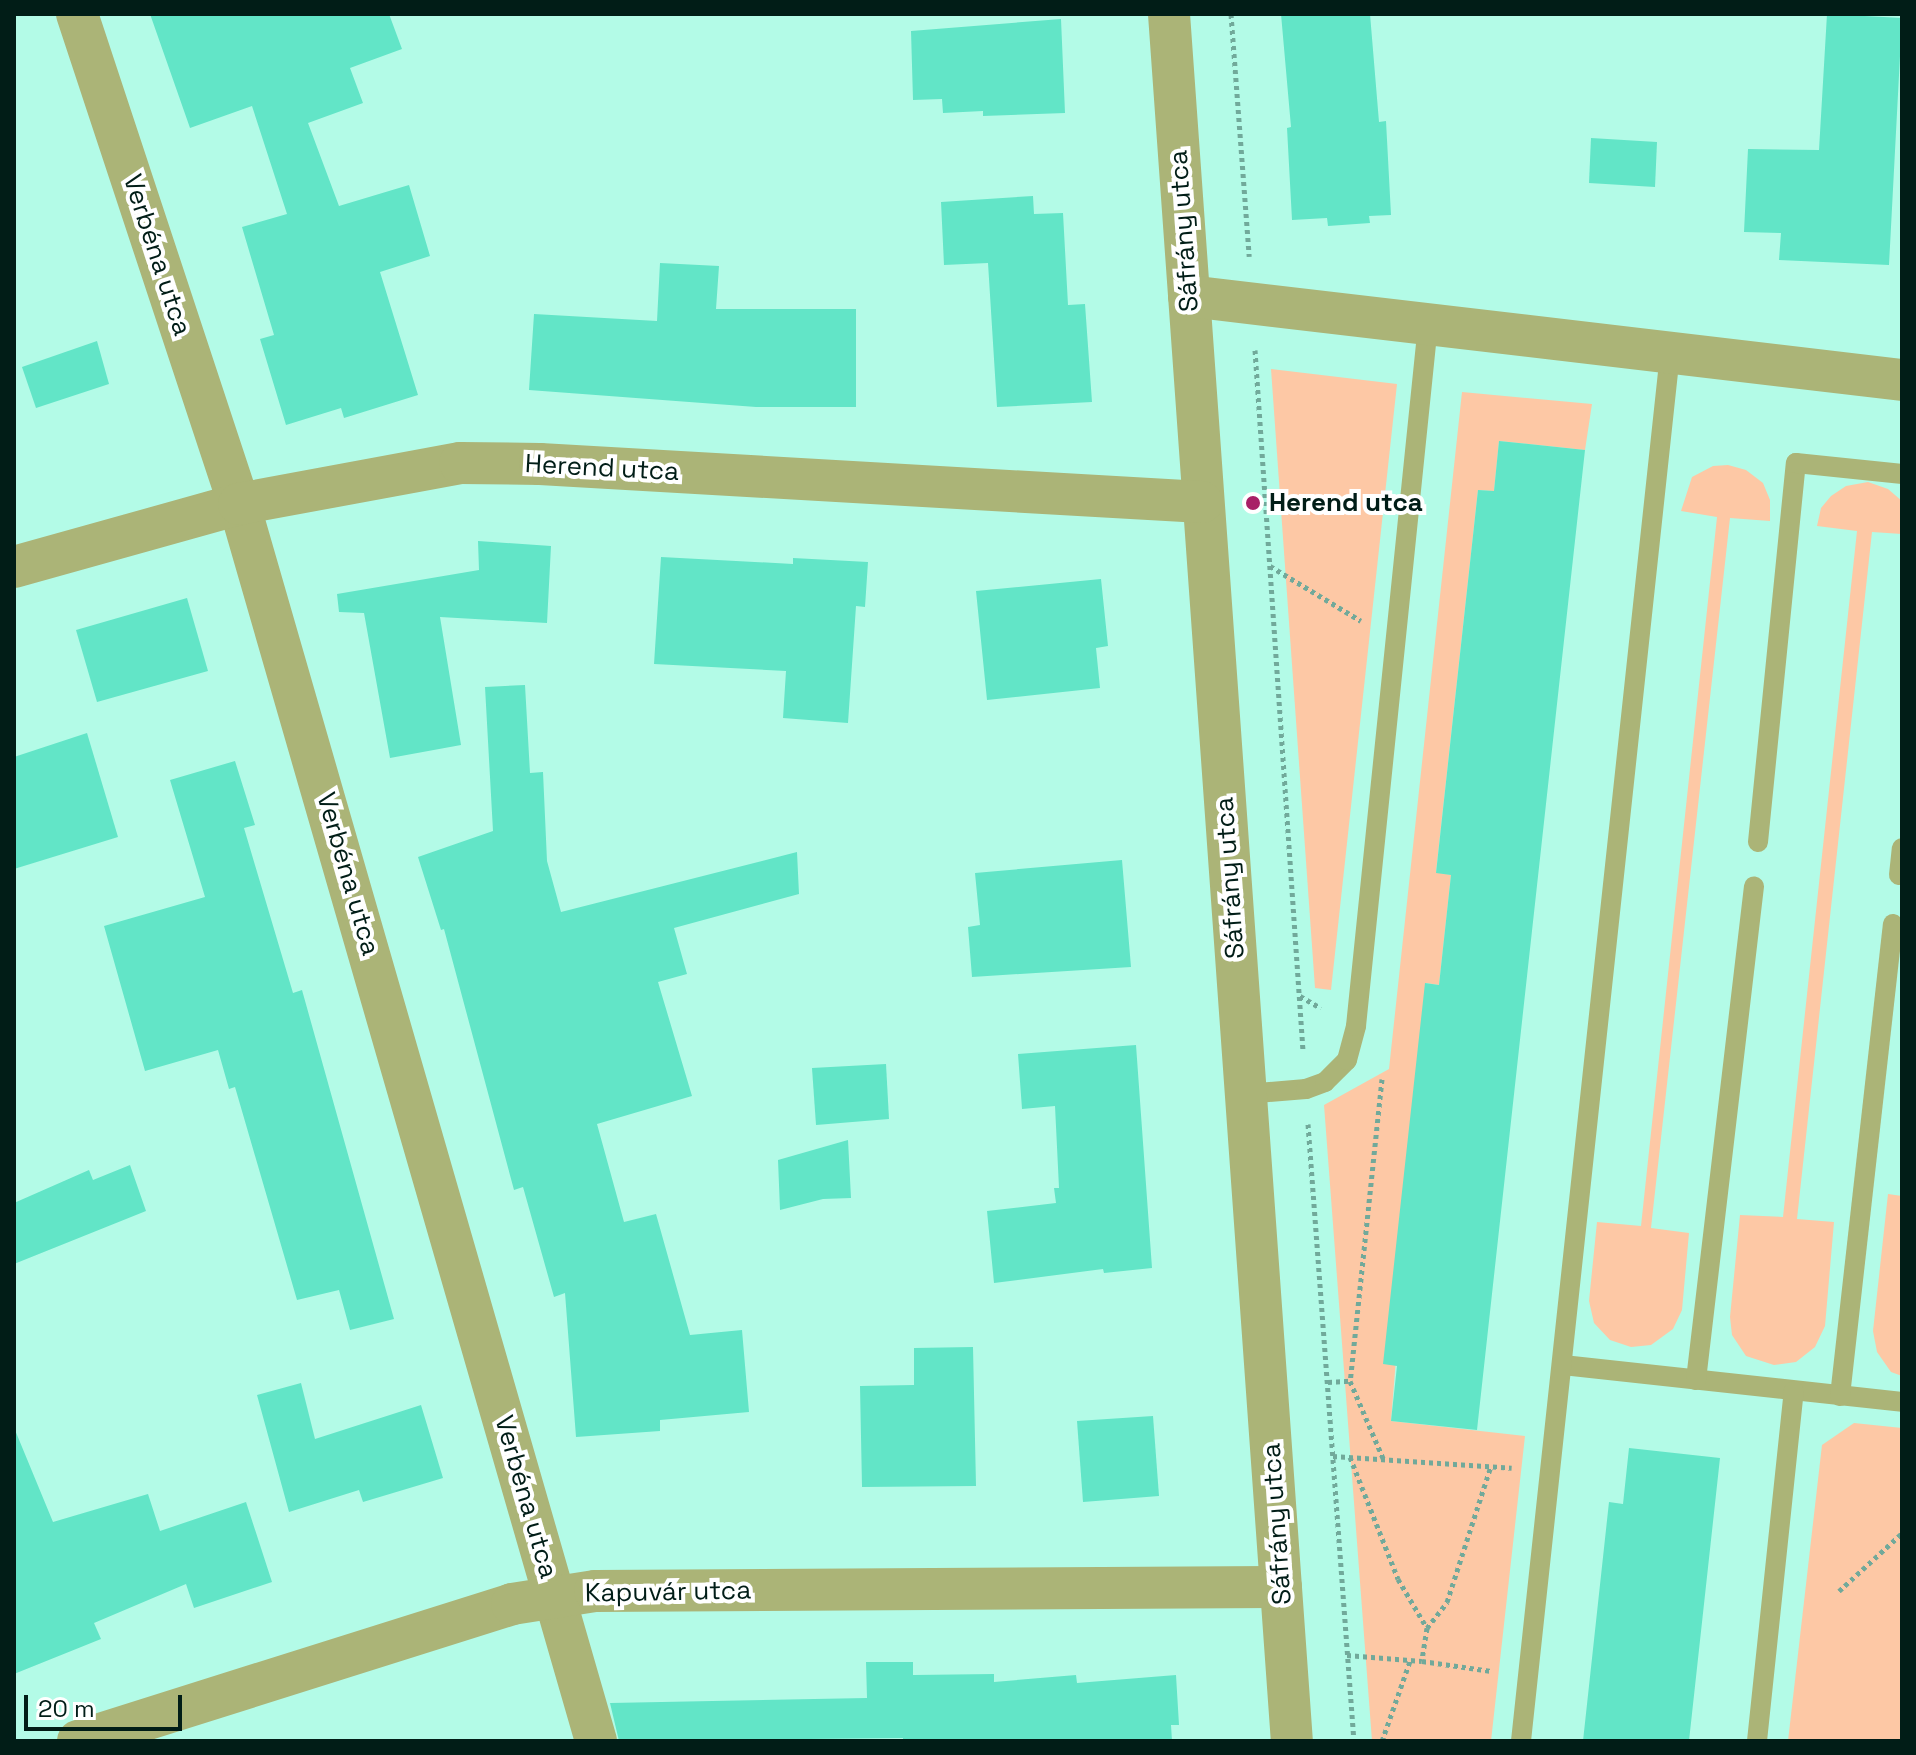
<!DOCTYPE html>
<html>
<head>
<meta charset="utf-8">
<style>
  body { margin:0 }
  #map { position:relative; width:1916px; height:1755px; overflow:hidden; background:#b3fbe7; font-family:"Space Grotesk",sans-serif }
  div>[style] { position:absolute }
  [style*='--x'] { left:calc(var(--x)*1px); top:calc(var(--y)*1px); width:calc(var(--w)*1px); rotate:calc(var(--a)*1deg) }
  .green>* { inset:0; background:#fdc8a5 }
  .building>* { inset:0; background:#62e5c7 }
  .path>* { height:5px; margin-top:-2.5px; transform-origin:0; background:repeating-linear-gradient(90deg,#71a99a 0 4px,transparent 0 8px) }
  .lane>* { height:20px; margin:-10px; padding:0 10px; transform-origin:10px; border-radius:10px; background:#abb477 }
  .street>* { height:42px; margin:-21px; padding:0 21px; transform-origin:21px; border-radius:21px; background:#abb477 }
  .dots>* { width:22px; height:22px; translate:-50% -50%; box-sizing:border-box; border:4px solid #fff; border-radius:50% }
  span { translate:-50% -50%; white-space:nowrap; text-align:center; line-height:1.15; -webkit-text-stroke:8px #fff; paint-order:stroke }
  .street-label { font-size:26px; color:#011d17 }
  .poi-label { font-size:26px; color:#011d17; font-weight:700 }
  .left { translate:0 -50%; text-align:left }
  .frame { position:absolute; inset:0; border:16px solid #011d17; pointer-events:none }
  .scale { position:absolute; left:24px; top:1695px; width:158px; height:36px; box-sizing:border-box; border:4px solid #011d17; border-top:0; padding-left:10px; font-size:24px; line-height:28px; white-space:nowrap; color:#011d17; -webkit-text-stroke:6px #fff; paint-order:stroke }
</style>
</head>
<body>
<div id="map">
  <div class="green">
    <i style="clip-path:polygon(1271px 369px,1397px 384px,1331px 990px,1315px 988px)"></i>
    <i style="clip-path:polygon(1462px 392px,1592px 404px,1585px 450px,1499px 441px,1494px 491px,1478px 490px,1436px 872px,1451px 875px,1439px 985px,1426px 983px,1391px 1421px,1525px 1436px,1491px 1741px,1372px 1741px,1324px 1105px,1389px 1069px)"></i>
    <i style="clip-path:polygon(1728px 465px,1746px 470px,1763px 483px,1770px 500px,1770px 521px,1730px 518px,1651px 1228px,1689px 1233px,1682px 1310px,1673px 1329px,1651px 1345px,1631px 1347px,1610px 1340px,1594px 1323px,1589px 1301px,1597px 1222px,1641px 1226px,1717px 517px,1681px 511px,1692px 477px,1713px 466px)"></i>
    <i style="clip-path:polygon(1868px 482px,1888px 489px,1902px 501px,1902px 534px,1872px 532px,1797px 1219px,1834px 1222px,1825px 1326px,1815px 1347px,1796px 1362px,1774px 1365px,1746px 1356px,1732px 1335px,1730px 1317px,1740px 1215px,1783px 1217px,1857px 531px,1817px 526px,1821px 508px,1831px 496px,1846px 486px)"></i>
    <i style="clip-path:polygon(1888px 1194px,1902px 1196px,1902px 1376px,1891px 1372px,1877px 1352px,1873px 1331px)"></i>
    <i style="clip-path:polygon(1854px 1423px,1902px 1428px,1902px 1741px,1788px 1741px,1822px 1445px)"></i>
  </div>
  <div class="building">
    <i style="clip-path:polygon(150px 14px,389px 14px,402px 49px,350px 68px,363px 103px,308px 123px,339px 206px,409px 185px,430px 256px,380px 272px,418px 395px,344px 418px,341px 408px,286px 425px,260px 339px,274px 335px,242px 227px,287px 214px,252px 106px,190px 128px)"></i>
    <i style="clip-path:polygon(1281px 14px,1370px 14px,1379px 122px,1386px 121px,1391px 215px,1369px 216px,1370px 223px,1328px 226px,1327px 218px,1292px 220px,1287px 128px,1291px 127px)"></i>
    <i style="clip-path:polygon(1827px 14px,1902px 18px,1889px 265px,1779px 260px,1781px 233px,1744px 232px,1748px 149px,1819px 150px)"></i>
    <i style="clip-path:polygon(1061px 19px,1065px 113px,983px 116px,983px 111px,943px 113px,942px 99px,913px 100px,911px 31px)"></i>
    <i style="clip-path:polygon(1591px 138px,1657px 142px,1655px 187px,1589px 183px)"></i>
    <i style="clip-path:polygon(1033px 196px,1034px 214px,1063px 213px,1068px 305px,1085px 304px,1092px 402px,997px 407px,988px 263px,944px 265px,941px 202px)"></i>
    <i style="clip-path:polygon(660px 263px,719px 266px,716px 309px,856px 309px,856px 407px,756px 407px,529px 390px,534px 314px,657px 321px)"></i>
    <i style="clip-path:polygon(97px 341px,109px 384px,36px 408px,22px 367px)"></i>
    <i style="clip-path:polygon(1499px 441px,1585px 450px,1477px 1430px,1391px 1421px,1397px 1366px,1383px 1364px,1425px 983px,1439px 985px,1451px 875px,1436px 873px,1478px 490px,1494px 491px)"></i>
    <i style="clip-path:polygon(478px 541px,551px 546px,547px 623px,440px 617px,461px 745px,390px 758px,364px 613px,339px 612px,337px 594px,479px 570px)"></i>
    <i style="clip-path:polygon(661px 557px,793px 564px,793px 558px,868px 562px,865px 607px,856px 606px,848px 723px,783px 718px,786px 671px,654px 664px)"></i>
    <i style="clip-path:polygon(1101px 579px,1108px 646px,1096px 648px,1100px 688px,987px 700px,976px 591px)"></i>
    <i style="clip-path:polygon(187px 598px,208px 671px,97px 702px,76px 630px)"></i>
    <i style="clip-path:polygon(525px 685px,530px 773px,543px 772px,547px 861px,561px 912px,797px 852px,799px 894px,674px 928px,687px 974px,658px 982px,692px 1096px,597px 1124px,624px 1222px,656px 1214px,690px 1335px,742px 1330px,749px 1412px,660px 1420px,660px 1431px,576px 1437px,565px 1293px,554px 1297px,523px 1187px,514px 1190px,444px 929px,441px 930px,418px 857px,493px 831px,485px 687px)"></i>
    <i style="clip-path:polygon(87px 733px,118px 837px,14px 869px,14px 757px)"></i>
    <i style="clip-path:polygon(235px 761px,255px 825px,244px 828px,293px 993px,302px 990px,394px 1319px,350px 1330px,339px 1290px,297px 1300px,235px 1087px,229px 1089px,218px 1050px,145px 1071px,104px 926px,205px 897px,170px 780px)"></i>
    <i style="clip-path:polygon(1122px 860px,1131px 967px,972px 977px,968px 927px,980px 925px,975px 873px)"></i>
    <i style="clip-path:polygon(1136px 1045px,1152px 1268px,1104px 1273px,1103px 1269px,994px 1283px,987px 1211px,1056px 1203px,1054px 1188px,1059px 1188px,1055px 1106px,1022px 1109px,1018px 1054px)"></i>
    <i style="clip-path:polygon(886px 1064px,889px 1119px,816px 1125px,812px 1068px)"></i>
    <i style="clip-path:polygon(848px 1140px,851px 1198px,823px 1199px,780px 1210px,778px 1160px)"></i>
    <i style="clip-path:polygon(130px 1165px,146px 1211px,14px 1264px,14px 1203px,89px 1170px,93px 1180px)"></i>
    <i style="clip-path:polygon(973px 1347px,976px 1486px,862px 1487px,860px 1386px,914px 1385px,914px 1348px)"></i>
    <i style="clip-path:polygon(301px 1383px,315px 1439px,421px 1405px,443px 1478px,363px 1502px,359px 1490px,289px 1512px,257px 1395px)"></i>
    <i style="clip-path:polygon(1153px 1416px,1159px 1496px,1083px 1502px,1077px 1421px)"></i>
    <i style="clip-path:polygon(15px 1430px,53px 1522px,148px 1494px,160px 1531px,246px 1502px,272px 1582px,194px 1608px,186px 1584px,94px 1623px,101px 1639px,14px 1674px)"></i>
    <i style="clip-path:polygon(1629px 1448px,1720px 1458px,1689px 1741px,1583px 1741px,1609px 1502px,1623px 1504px)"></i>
    <i style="clip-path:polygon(866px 1662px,913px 1662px,913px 1675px,994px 1674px,994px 1682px,1076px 1675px,1077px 1683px,1176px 1675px,1179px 1725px,1171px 1725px,1172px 1741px,903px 1741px,903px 1738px,619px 1741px,610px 1703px,867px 1698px)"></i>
  </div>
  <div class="path">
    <i style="--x:1231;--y:14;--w:243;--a:85.7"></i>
    <i style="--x:1255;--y:350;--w:702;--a:86.08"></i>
    <i style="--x:1270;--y:566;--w:106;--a:31.1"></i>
    <i style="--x:1300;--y:996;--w:24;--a:30"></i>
    <i style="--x:1382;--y:1079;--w:304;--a:96"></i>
    <i style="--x:1350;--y:1381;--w:84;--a:66.8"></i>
    <i style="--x:1308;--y:1124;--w:619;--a:85.74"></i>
    <i style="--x:1328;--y:1382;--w:22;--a:-3"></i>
    <i style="--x:1333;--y:1456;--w:179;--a:3.8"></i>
    <i style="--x:1350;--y:1457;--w:131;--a:68.5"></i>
    <i style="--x:1398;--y:1579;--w:57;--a:59.4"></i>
    <i style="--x:1427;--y:1628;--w:33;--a:99"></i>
    <i style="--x:1422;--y:1661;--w:70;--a:8.2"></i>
    <i style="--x:1839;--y:1591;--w:86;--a:-42.6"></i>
    <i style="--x:1427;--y:1628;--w:33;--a:-52"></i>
    <i style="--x:1447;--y:1602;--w:143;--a:-72.1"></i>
    <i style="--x:1347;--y:1655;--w:75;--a:4.6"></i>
    <i style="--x:1382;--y:1741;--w:85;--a:-70.7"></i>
  </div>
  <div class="lane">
    <i style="--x:1758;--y:842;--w:381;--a:-84.3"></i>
    <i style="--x:1796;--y:463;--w:107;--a:5.9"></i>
    <i style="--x:1899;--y:875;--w:27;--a:-84"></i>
    <i style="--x:1246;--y:1094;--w:60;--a:-4.8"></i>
    <i style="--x:1306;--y:1089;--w:20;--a:-20"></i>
    <i style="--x:1325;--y:1082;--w:31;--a:-45"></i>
    <i style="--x:1347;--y:1060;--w:35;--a:-75"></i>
    <i style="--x:1356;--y:1026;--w:705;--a:-84.14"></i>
    <i style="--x:1563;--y:1365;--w:341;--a:6.2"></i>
    <i style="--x:1696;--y:1380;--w:497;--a:-83.3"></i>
    <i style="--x:1840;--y:1396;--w:475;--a:-83.6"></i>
    <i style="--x:1521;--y:1741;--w:1395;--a:-83.87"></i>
    <i style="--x:1757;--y:1741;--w:352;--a:-84"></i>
  </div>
  <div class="street">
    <i style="--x:77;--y:14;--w:516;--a:71.71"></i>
    <i style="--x:239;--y:504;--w:1287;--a:73.9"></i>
    <i style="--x:1169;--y:14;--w:1731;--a:85.93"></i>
    <i style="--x:1189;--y:296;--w:718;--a:6.72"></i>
    <i style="--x:14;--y:567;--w:234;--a:-15.6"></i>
    <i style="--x:239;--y:504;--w:225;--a:-10.5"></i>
    <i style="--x:460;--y:463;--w:80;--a:0.7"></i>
    <i style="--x:540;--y:464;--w:663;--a:3.29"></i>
    <i style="--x:78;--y:1741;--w:455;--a:-17.5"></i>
    <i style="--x:512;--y:1604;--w:84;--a:-8.9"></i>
    <i style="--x:595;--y:1591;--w:686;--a:-0.33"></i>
  </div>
  <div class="dots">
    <i style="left:1253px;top:503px;background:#a82066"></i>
  </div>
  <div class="street-label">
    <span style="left:1184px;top:231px;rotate:-94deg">Sáfrány utca</span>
    <span style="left:157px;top:255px;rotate:72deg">Verbéna utca</span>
    <span style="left:602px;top:468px;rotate:3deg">Herend utca</span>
    <span style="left:348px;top:874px;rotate:74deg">Verbéna utca</span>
    <span style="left:1230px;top:878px;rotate:-94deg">Sáfrány utca</span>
    <span style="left:526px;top:1497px;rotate:74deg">Verbéna utca</span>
    <span style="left:1277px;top:1524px;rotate:-94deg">Sáfrány utca</span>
    <span style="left:668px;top:1592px;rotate:-1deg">Kapuvár utca</span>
  </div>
  <div class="poi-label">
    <span class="left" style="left:1269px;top:503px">Herend utca</span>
  </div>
  <div class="frame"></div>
  <div class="scale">20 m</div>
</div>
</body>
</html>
